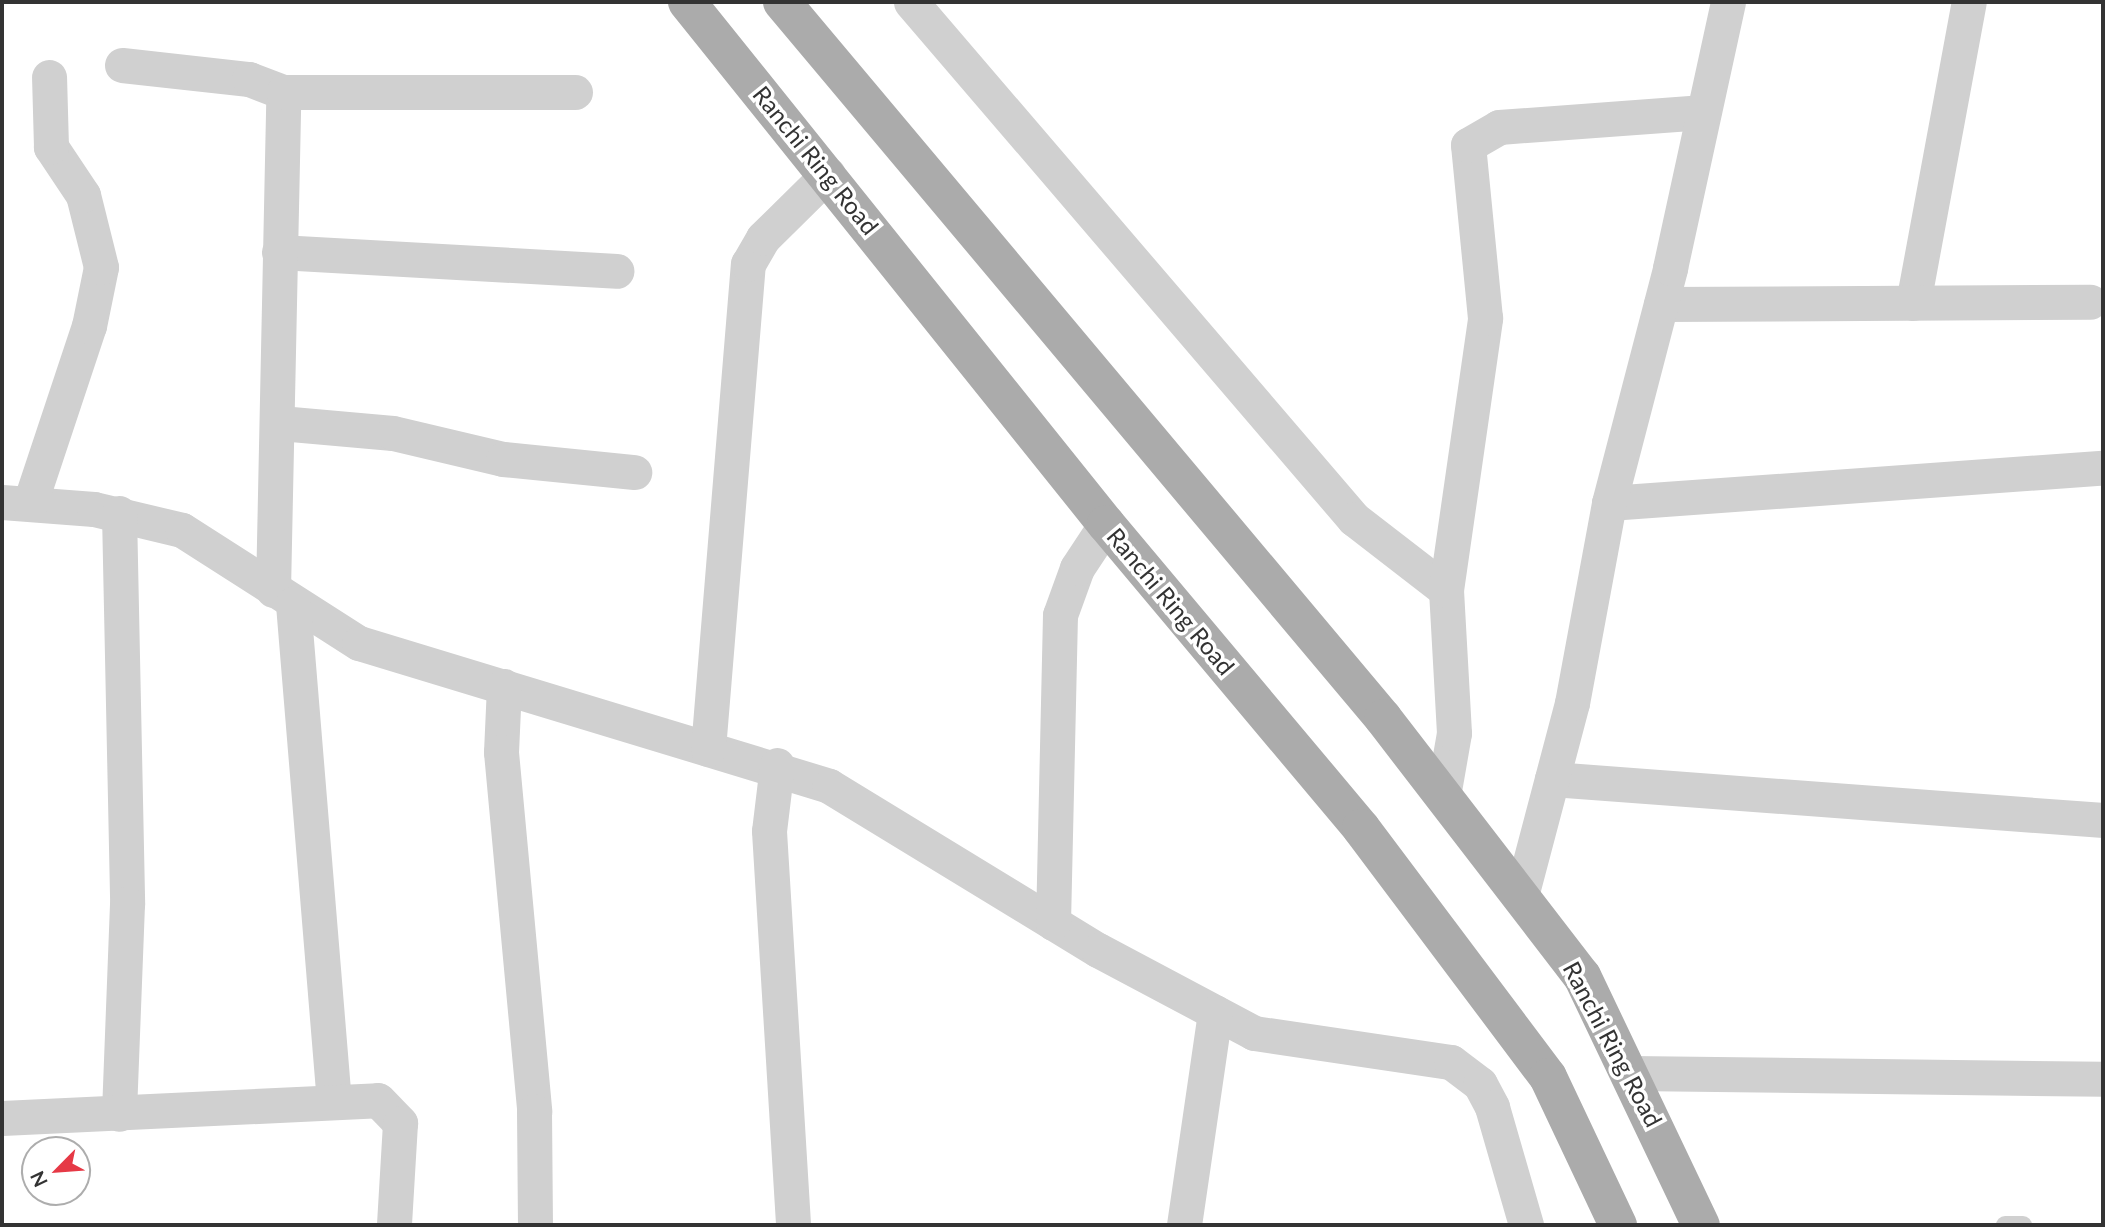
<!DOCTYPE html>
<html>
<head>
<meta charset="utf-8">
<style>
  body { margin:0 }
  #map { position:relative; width:2105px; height:1227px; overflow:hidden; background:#fff; font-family:Lato,sans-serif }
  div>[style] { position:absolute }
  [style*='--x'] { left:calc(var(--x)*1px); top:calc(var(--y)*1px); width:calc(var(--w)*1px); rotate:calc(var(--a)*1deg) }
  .service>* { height:18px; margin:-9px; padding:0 9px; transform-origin:9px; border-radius:9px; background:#d0d0d0 }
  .minor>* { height:35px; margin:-17.5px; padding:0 17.5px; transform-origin:17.5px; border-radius:17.5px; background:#d0d0d0 }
  .primary>* { height:38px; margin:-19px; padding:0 19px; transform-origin:19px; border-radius:19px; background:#ababab }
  span { translate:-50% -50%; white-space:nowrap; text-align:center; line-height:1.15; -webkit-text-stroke:7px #fff; paint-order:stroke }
  .street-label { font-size:24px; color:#333 }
  .frame { position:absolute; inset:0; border:4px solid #333; pointer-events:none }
  .north { position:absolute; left:21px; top:1136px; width:70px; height:70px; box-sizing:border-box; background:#fff; border:2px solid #adadad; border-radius:50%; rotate:245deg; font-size:19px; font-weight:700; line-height:28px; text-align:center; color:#333 }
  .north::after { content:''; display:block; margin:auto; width:24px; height:32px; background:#e63946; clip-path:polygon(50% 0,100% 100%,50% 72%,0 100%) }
</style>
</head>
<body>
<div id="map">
  <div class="service">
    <i style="--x:2005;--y:1225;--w:18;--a:0"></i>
  </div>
  <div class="minor">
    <i style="--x:911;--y:2;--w:681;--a:49.41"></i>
    <i style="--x:1354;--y:519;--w:116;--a:37.7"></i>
    <i style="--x:122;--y:65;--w:128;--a:6.3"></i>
    <i style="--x:249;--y:79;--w:36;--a:21"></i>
    <i style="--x:279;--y:252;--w:338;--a:3.2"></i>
    <i style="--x:1913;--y:303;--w:306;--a:-79.5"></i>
    <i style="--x:1661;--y:304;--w:429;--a:-0.3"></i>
    <i style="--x:280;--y:423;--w:113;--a:5.1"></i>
    <i style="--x:393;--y:433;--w:113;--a:13.3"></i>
    <i style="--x:503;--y:459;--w:132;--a:5.7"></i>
    <i style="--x:2;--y:502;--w:92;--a:4.4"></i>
    <i style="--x:94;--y:509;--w:90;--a:13.4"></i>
    <i style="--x:182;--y:530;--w:210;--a:32.6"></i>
    <i style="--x:359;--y:643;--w:491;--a:16.9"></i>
    <i style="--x:829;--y:786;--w:315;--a:31.4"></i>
    <i style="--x:1098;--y:950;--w:177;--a:28"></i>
    <i style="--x:1254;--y:1033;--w:199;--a:8.4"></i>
    <i style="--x:1451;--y:1062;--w:36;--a:37"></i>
    <i style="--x:1480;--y:1084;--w:26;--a:62"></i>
    <i style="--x:1492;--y:1107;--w:123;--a:73.9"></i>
    <i style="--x:30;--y:503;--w:187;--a:-71.6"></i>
    <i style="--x:89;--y:326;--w:60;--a:-78.5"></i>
    <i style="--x:101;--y:267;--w:74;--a:-104"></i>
    <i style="--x:83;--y:195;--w:58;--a:-123.7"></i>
    <i style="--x:51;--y:147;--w:70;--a:-91.6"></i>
    <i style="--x:1609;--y:503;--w:495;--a:-4.1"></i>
    <i style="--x:119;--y:513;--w:391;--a:88.8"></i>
    <i style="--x:127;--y:904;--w:210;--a:92.2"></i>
    <i style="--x:273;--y:590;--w:498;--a:-88.8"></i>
    <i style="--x:283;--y:92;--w:292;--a:0"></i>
    <i style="--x:293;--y:604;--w:497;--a:85.3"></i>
    <i style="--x:504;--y:686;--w:66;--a:92.6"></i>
    <i style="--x:501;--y:752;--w:361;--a:84.7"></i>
    <i style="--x:534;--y:1111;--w:114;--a:89.5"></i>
    <i style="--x:708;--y:749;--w:487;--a:-85.3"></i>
    <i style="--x:748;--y:264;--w:30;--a:-60"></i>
    <i style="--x:763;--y:238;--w:91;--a:-44.6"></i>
    <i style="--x:777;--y:765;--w:66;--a:96.9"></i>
    <i style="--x:769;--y:831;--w:395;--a:86.5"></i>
    <i style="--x:1552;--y:779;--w:553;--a:4.26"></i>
    <i style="--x:1443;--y:796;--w:64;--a:-80.1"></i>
    <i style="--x:1454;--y:733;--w:143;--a:-93.2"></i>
    <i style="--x:1446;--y:590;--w:275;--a:-81.8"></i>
    <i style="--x:1485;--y:318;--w:174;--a:-95.6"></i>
    <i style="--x:1468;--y:145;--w:36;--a:-30"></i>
    <i style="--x:1499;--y:127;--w:205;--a:-4.2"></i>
    <i style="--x:1521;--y:896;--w:200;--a:-75.2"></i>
    <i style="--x:1572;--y:703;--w:203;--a:-79.5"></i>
    <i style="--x:1609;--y:503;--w:243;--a:-75.4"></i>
    <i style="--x:1670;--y:268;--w:272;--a:-77.7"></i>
    <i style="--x:1053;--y:923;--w:308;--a:-88.7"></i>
    <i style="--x:1060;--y:615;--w:50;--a:-70.1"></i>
    <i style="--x:1077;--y:568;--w:53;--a:-56.6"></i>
    <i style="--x:1631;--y:1073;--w:472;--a:0.7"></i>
    <i style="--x:2;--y:1118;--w:376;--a:-2.7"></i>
    <i style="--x:378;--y:1100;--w:32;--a:46"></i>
    <i style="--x:400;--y:1123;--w:102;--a:93.4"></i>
    <i style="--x:1184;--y:1225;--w:215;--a:-81.7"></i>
  </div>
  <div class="primary">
    <i style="--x:687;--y:2;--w:669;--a:51.25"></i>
    <i style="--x:1106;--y:524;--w:397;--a:50"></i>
    <i style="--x:1361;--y:828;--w:311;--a:53.1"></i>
    <i style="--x:1548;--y:1077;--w:164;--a:64.7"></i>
    <i style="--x:782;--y:2;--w:935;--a:49.99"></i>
    <i style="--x:1383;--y:718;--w:326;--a:52.4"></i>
    <i style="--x:1582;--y:976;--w:276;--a:64.5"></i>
  </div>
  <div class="street-label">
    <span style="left:816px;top:160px;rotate:51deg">Ranchi Ring Road</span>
    <span style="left:1171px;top:601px;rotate:50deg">Ranchi Ring Road</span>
    <span style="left:1613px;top:1044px;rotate:62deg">Ranchi Ring Road</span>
  </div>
  <div class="frame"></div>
  <div class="north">N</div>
</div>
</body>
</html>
